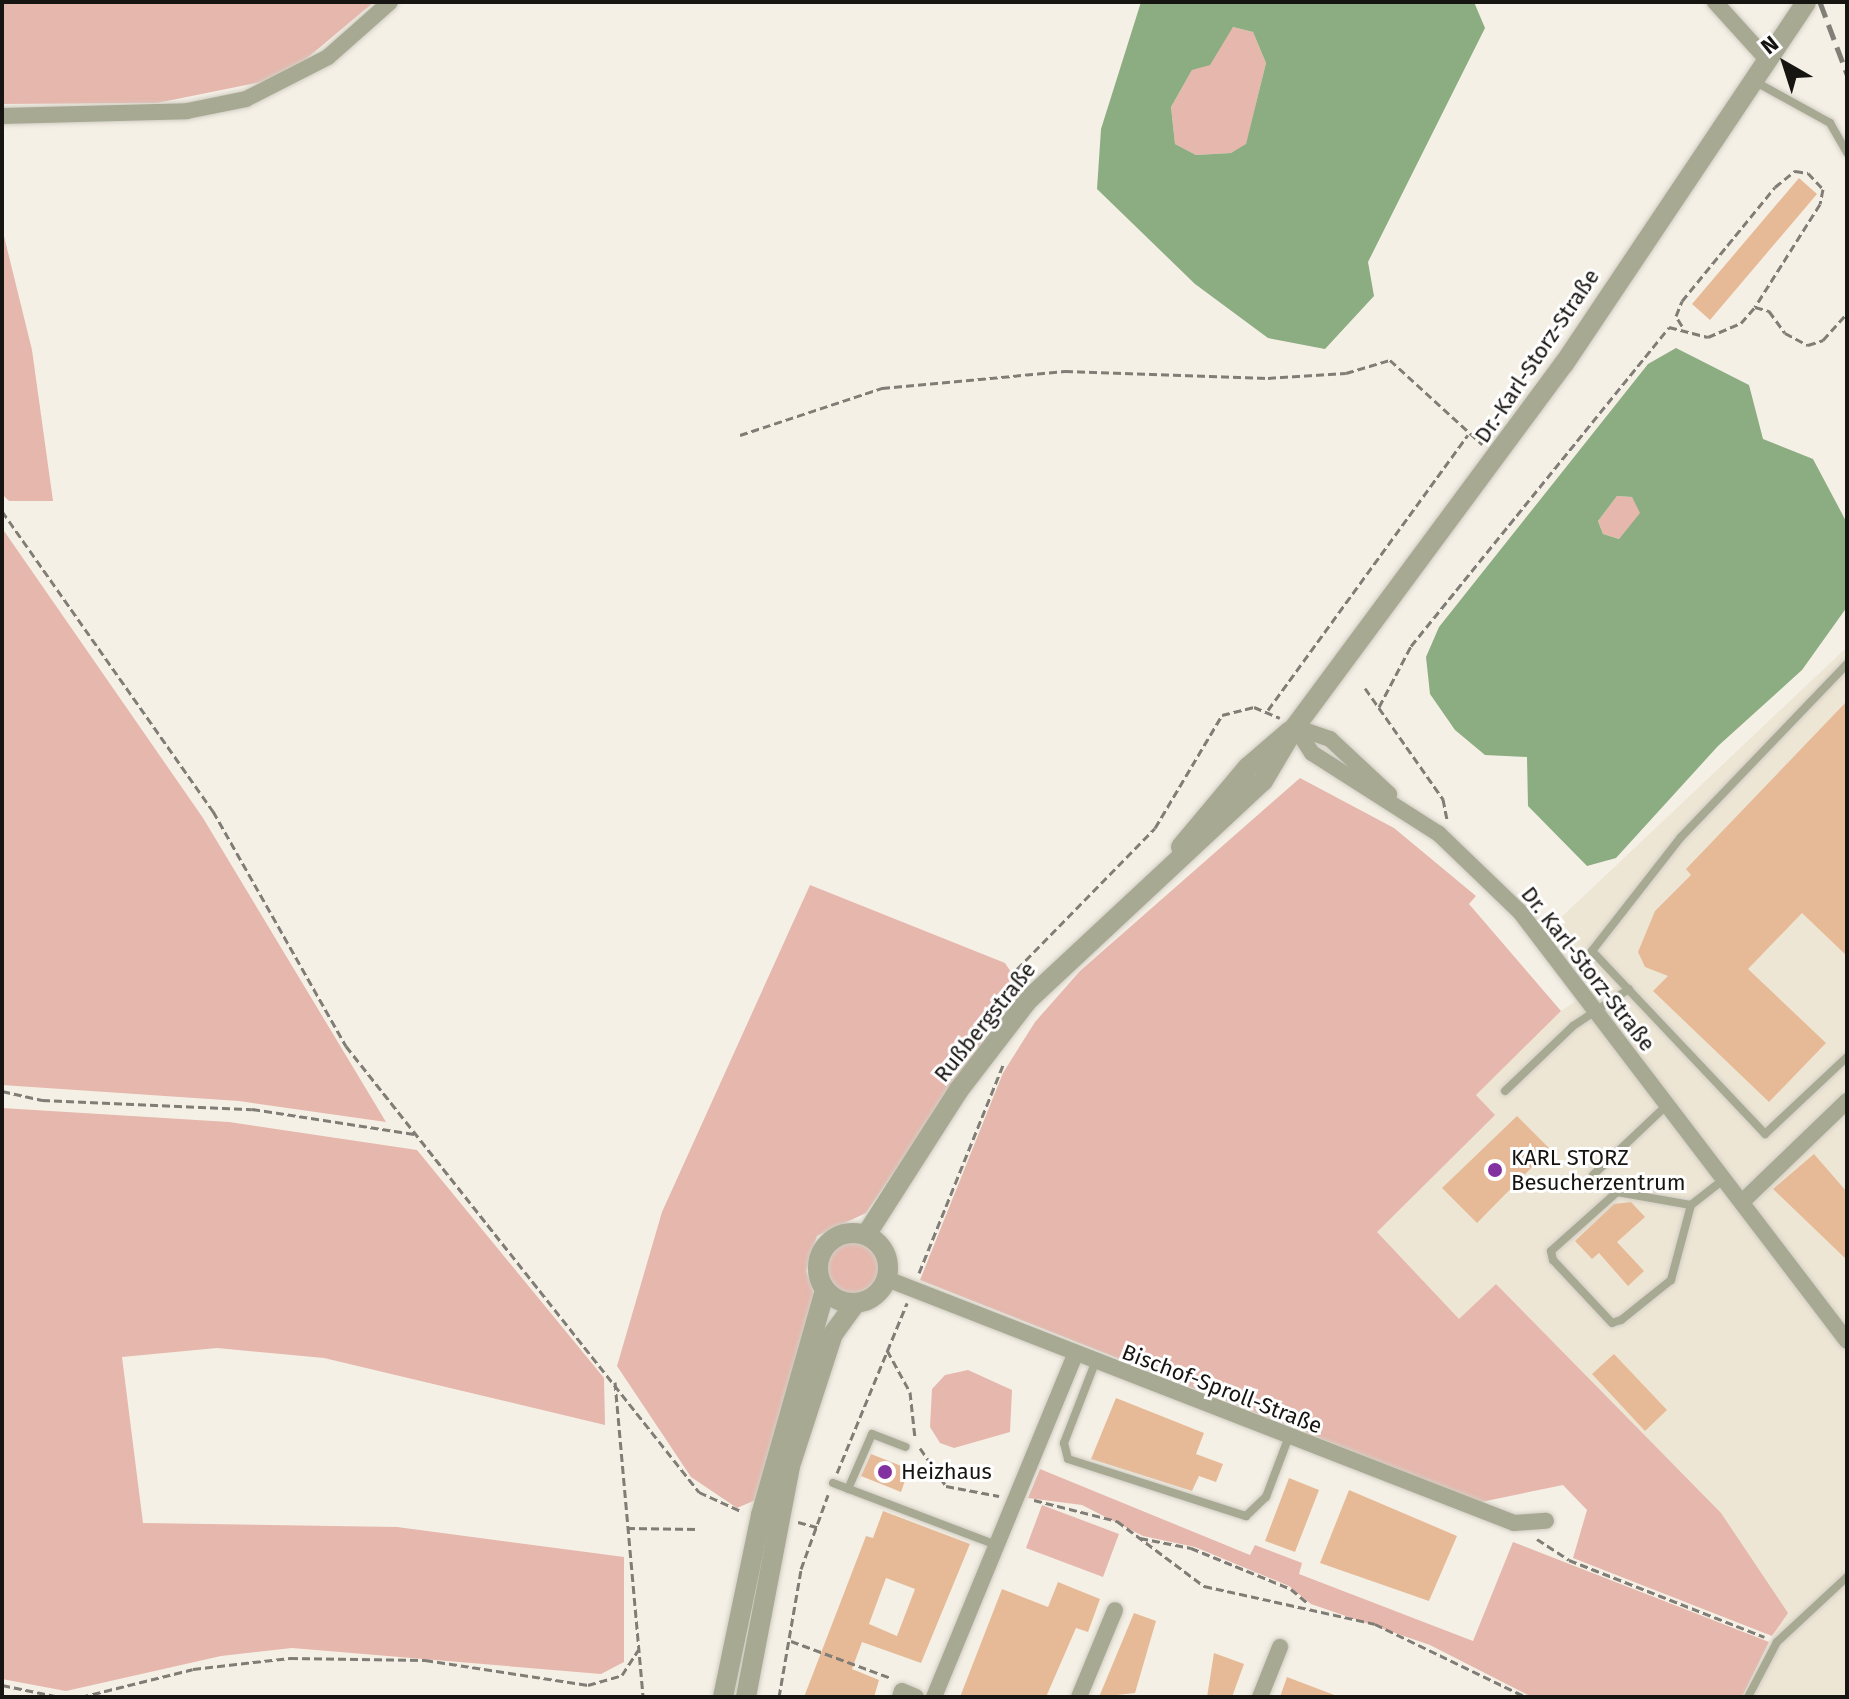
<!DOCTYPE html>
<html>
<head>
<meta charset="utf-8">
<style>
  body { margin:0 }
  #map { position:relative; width:1849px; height:1699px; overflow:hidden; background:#f5f0e6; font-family:"Fira Sans",sans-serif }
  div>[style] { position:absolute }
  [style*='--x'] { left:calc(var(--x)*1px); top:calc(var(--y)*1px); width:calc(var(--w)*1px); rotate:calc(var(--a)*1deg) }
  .built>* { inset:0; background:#eee6d5 }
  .green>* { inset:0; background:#e6b7ac }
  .round { border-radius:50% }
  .water>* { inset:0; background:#8cac81 }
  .building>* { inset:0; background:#e7ba97 }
  .path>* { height:3px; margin-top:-1.5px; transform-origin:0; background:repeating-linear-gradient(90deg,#807c76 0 8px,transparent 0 12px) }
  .roads { filter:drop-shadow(0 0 2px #d1cdc4) drop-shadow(0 0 2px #d1cdc4) }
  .service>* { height:8px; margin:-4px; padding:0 4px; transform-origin:4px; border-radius:4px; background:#a7a992 }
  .minor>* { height:16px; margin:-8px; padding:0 8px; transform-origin:8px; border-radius:8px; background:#a7a992 }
  .tertiary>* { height:20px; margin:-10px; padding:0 10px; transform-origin:10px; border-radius:10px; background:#a7a992 }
  .tertiary>.ring { margin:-10px; padding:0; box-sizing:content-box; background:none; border:20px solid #a7a992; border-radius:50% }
  .rail>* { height:5px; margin-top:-2.5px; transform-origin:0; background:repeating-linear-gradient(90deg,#827e78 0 16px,transparent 0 24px) }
  .dots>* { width:22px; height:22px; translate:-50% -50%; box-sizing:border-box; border:4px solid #fff; border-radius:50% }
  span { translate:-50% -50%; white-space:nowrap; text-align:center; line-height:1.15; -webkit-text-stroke:6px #fff; paint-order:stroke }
  .street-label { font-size:22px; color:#171512 }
  .poi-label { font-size:22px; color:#171512 }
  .left { translate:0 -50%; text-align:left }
  .frame { position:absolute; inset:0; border:4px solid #171512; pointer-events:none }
  .north { position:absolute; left:1745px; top:24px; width:80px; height:80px; -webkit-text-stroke:6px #fff; paint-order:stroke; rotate:321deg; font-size:22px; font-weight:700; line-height:32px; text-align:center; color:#171512 }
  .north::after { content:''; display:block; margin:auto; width:28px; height:36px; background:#171512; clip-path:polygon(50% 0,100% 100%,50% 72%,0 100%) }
</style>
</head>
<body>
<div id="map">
  <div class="built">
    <i style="clip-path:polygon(1847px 647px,1847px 1697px,1742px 1697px,1781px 1621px,1496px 1284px,1459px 1320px,1376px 1232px,1494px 1115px,1476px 1095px,1561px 1011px,1598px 986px,1553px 925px)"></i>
  </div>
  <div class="green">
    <i style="clip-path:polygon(2px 2px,374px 2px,306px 59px,261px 82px,157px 103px,2px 104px)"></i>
    <i style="clip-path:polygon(1233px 27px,1253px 32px,1266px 63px,1246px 145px,1231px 153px,1196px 155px,1175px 144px,1171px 107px,1192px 70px)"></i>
    <i style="clip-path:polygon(2px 228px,32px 350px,53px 501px,9px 501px,2px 494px)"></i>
    <i style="clip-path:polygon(1617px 496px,1632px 497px,1641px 513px,1619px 539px,1603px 534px,1598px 521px)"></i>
    <i style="clip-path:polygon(2px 528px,203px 818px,386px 1122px,239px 1101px,2px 1085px)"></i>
    <i style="clip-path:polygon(1300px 778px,1394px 828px,1476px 896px,1469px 904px,1561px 1011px,1476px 1095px,1495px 1115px,1377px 1232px,1459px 1319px,1496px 1284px,1721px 1513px,1788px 1613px,1772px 1636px,1573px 1558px,1587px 1510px,1563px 1485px,1481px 1502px,920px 1280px,1003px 1073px,1035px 1022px,1080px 971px)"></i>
    <i style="clip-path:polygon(810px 885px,1005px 963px,1015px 978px,996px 1001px,993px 1026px,866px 1213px,817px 1236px,806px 1271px,816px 1299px,758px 1499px,737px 1508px,691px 1477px,617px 1366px,662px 1212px)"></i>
    <i style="clip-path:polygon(2px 1108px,229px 1122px,417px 1150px,604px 1378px,605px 1425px,324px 1358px,217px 1348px,122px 1357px,143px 1523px,397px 1527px,624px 1557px,624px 1662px,601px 1674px,292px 1648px,221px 1656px,66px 1691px,2px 1679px)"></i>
    <i class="round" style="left:826px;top:1242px;width:52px;height:52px"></i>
    <i style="clip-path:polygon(968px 1370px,1012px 1390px,1010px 1432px,954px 1448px,940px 1443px,930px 1427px,932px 1389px,945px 1375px)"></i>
    <i style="clip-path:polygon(1040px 1469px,1250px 1555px,1255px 1545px,1302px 1563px,1299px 1574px,1473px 1641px,1513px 1542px,1769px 1642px,1742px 1697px,1532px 1697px,1430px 1645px,1311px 1604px,1289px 1586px,1195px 1547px,1143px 1536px,1082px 1505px,1028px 1498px)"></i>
    <i style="clip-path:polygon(1042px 1505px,1119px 1534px,1103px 1577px,1026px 1548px)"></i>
  </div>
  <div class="water">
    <i style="clip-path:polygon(evenodd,1141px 2px,1474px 2px,1485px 28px,1368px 262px,1374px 296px,1325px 349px,1268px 338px,1195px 284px,1097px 189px,1101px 129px,1141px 2px,1233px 27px,1253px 32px,1266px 63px,1246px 144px,1231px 153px,1196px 155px,1175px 144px,1171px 107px,1192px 70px,1210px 65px,1233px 27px)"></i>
    <i style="clip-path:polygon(evenodd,1676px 348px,1749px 385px,1763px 439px,1813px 459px,1847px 523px,1847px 607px,1802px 670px,1718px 746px,1616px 858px,1587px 866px,1528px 806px,1527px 757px,1485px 755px,1455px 730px,1430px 694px,1426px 657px,1439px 627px,1648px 364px,1676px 348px,1617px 496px,1632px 497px,1640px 513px,1619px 539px,1603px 534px,1598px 521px,1617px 496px)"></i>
  </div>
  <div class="building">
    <i style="clip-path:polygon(1799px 178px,1817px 194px,1710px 320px,1692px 304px)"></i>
    <i style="clip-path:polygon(1847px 701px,1847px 956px,1802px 913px,1748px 969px,1826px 1043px,1769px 1102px,1653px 991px,1668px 976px,1645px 967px,1638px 952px,1655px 911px,1691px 875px,1686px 869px)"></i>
    <i style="clip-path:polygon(1517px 1116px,1550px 1149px,1477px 1223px,1442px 1188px)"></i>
    <i style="clip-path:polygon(1814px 1154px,1847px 1192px,1847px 1260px,1773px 1189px)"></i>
    <i style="clip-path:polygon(1631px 1202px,1645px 1217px,1617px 1242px,1644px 1271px,1628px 1286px,1599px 1253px,1592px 1259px,1575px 1241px,1614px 1204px)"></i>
    <i style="clip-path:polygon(1614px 1354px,1667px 1410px,1645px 1431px,1592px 1374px)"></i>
    <i style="clip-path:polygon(1116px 1398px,1204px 1433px,1196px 1454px,1223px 1464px,1216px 1482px,1199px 1476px,1192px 1491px,1091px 1459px)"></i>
    <i style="clip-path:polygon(871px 1454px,909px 1469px,901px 1492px,861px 1476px)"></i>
    <i style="clip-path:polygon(1289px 1478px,1319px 1490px,1295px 1552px,1265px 1541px)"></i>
    <i style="clip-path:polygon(1349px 1490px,1457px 1536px,1429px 1601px,1320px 1563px)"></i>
    <i style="clip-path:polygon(evenodd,883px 1511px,970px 1544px,921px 1663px,862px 1642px,852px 1669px,879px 1680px,874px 1697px,804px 1697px,866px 1536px,873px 1538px,883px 1511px,886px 1578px,915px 1589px,897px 1636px,869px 1624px,886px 1578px)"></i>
    <i style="clip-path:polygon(1058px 1582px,1100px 1599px,1088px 1632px,1076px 1628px,1046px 1697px,960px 1697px,1002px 1589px,1048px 1607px)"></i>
    <i style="clip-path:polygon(1134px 1613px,1156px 1621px,1135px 1693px,1099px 1697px)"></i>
    <i style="clip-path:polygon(1214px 1653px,1244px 1664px,1232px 1697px,1207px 1697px)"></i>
    <i style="clip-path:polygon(1287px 1677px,1337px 1696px,1336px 1697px,1280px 1697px)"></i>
  </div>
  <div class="path">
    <i style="--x:1682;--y:326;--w:12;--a:-121"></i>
    <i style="--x:1676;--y:316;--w:16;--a:-68"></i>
    <i style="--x:1682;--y:301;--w:147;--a:-50.8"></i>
    <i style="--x:1775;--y:187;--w:26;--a:-39"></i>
    <i style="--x:1795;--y:171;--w:13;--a:9"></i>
    <i style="--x:1808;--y:173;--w:22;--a:47"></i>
    <i style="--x:1823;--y:189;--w:15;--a:101"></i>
    <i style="--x:1820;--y:204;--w:122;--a:122.3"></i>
    <i style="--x:740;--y:435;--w:150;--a:-18.3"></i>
    <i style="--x:882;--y:388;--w:184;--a:-5.3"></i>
    <i style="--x:1065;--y:371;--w:203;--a:2"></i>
    <i style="--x:1268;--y:378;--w:78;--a:-3.7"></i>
    <i style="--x:1346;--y:373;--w:46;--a:-16.5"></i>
    <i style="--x:1390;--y:360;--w:125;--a:42.4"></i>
    <i style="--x:2;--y:511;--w:367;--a:54.9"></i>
    <i style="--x:213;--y:811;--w:270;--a:60.5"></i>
    <i style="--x:346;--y:1046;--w:569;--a:51.64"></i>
    <i style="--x:699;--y:1492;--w:48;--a:24.4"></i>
    <i style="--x:1365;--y:688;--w:136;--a:54.9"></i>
    <i style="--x:1443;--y:799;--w:21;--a:79"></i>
    <i style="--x:1379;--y:707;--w:69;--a:-62.3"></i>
    <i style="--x:1411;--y:646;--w:410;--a:-51"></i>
    <i style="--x:1669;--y:327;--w:40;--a:14.4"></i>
    <i style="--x:1708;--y:337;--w:36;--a:-23"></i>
    <i style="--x:1741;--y:323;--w:21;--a:-49"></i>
    <i style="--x:1755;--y:307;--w:15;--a:16"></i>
    <i style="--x:1769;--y:311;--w:27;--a:54"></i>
    <i style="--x:1785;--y:333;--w:26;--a:28"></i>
    <i style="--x:1808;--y:345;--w:16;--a:-18"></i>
    <i style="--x:1823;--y:340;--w:36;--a:-48"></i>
    <i style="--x:1268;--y:710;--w:340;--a:-54"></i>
    <i style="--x:1017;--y:969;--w:197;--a:-45.6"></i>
    <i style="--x:1155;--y:828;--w:131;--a:-59.3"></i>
    <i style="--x:1222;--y:715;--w:33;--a:-14"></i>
    <i style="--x:1254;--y:707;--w:28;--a:23"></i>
    <i style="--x:2;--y:1091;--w:41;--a:12.7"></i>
    <i style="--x:42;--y:1100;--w:210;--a:2.5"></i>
    <i style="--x:252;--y:1109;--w:164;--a:8.8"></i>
    <i style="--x:919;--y:1273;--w:224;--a:-68"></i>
    <i style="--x:887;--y:1350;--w:48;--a:61.3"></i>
    <i style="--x:910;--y:1392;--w:46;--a:83.8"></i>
    <i style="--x:615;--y:1382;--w:316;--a:84.9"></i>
    <i style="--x:920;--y:1448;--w:46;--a:55.6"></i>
    <i style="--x:946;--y:1486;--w:54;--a:10.7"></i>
    <i style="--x:837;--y:1473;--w:184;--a:-67.6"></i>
    <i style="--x:1034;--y:1500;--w:86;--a:14.2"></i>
    <i style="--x:1117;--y:1521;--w:109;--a:36.8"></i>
    <i style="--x:1204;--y:1586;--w:175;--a:12.5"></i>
    <i style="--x:1375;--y:1624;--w:168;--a:25.8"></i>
    <i style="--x:798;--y:1522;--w:20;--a:15"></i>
    <i style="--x:627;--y:1528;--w:71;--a:0.8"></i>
    <i style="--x:1140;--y:1538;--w:52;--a:11.1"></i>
    <i style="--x:1191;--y:1548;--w:108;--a:22.3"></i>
    <i style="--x:1291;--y:1589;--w:23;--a:40"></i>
    <i style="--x:1537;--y:1539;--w:38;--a:33"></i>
    <i style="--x:1569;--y:1560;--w:210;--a:21.5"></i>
    <i style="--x:791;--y:1641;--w:107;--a:20.3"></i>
    <i style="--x:2;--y:1685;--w:59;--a:11.7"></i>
    <i style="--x:81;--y:1697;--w:115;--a:-14"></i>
    <i style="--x:193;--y:1669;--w:98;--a:-6.5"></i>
    <i style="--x:290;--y:1658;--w:135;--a:0.8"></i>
    <i style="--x:425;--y:1660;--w:165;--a:8.7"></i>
    <i style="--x:588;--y:1685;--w:35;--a:-16"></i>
    <i style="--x:622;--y:1675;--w:30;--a:-57"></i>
    <i style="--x:779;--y:1697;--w:130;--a:-80.2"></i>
    <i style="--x:801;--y:1569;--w:79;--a:-70"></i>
  </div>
  <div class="roads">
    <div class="service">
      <i style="--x:1754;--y:81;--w:87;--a:28.9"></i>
      <i style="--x:1830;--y:123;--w:34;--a:60"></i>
      <i style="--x:1847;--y:664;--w:240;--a:133.8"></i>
      <i style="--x:1681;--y:837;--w:145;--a:128"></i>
      <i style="--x:1592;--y:951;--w:252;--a:46.6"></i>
      <i style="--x:1765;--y:1134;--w:112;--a:-43.2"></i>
      <i style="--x:1505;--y:1091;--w:94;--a:-43.7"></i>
      <i style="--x:1573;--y:1026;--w:67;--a:-33.5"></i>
      <i style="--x:1593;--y:1175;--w:102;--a:-43.4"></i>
      <i style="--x:1691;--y:1205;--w:78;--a:104.9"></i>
      <i style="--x:1671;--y:1280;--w:64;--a:141.3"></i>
      <i style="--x:1621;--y:1320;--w:9;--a:162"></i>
      <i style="--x:1612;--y:1323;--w:86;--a:-133.1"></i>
      <i style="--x:1553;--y:1260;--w:9;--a:-103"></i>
      <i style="--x:1551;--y:1251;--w:89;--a:-41.8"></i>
      <i style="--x:1617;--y:1192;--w:75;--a:10"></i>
      <i style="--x:1691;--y:1205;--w:41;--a:-38"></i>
      <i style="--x:1095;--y:1363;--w:86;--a:111.2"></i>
      <i style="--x:1064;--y:1443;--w:16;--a:76"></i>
      <i style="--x:1068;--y:1459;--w:187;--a:17.8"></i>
      <i style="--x:1246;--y:1516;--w:28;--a:-44"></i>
      <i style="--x:1266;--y:1497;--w:62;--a:-69.2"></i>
      <i style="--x:833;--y:1483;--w:174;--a:20.8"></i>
      <i style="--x:848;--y:1489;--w:60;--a:-66.4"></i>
      <i style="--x:872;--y:1434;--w:36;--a:21"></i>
      <i style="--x:1748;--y:1697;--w:62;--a:-62.2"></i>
      <i style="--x:1777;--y:1642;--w:96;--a:-42.9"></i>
    </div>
    <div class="minor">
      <i style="--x:1715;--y:2;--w:73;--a:47.8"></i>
      <i style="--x:2;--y:116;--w:185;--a:-1.5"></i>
      <i style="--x:187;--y:111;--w:60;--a:-11.5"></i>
      <i style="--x:246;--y:99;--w:92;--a:-27.1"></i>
      <i style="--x:328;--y:57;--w:83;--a:-41.6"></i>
      <i style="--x:1295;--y:727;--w:31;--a:57"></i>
      <i style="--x:1312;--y:753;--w:151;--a:32.5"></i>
      <i style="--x:1439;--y:834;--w:112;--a:43.9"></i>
      <i style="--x:1520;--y:912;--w:539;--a:52.68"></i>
      <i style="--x:1295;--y:727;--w:37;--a:19"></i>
      <i style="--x:1330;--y:739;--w:81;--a:43"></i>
      <i style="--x:1742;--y:1202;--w:146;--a:-43.9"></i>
      <i style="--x:887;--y:1279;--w:673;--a:21.26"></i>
      <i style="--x:1514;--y:1523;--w:32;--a:-4"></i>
      <i style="--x:900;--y:1697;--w:6;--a:-72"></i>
      <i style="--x:902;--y:1691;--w:15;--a:23"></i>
      <i style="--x:934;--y:1697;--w:370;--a:-67.6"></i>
      <i style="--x:1079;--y:1697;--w:94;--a:-67.5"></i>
      <i style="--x:1260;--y:1697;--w:54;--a:-68.2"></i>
    </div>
    <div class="tertiary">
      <i style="--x:1181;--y:847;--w:104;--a:-50.1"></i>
      <i style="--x:1248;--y:767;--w:55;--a:-40.6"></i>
      <i class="ring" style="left:818px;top:1233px;width:50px;height:50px"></i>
      <i style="--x:866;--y:1235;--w:171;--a:-57.4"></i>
      <i style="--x:958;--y:1091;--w:115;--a:-52.4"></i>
      <i style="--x:1028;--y:1000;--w:321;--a:-43"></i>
      <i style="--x:1263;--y:781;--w:63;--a:-59.3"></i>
      <i style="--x:1295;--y:727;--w:452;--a:-53.5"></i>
      <i style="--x:1564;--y:364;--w:435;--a:-56.2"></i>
      <i style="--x:723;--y:1697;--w:186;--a:-78.2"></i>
      <i style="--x:761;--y:1515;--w:234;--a:-74.1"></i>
      <i style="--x:746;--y:1697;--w:235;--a:-79.2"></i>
      <i style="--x:790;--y:1466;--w:139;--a:-72"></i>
      <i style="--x:833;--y:1334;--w:37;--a:-54"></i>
    </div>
  </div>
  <div class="rail">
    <i style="--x:1820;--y:2;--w:77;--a:69.4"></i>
  </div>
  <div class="dots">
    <i style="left:1495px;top:1170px;background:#8331a1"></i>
    <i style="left:885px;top:1472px;background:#8331a1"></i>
  </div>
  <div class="street-label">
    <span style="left:1537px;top:356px;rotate:-56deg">Dr.-Karl-Storz-Straße</span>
    <span style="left:1588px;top:969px;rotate:52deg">Dr. Karl-Storz-Straße</span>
    <span style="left:985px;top:1022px;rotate:-51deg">Rußbergstraße</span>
    <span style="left:1222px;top:1389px;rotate:21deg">Bischof-Sproll-Straße</span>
  </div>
  <div class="poi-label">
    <span class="left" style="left:1511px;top:1170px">KARL STORZ<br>Besucherzentrum</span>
    <span class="left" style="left:901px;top:1472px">Heizhaus</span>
  </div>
  <div class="frame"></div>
  <div class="north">N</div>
</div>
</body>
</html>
